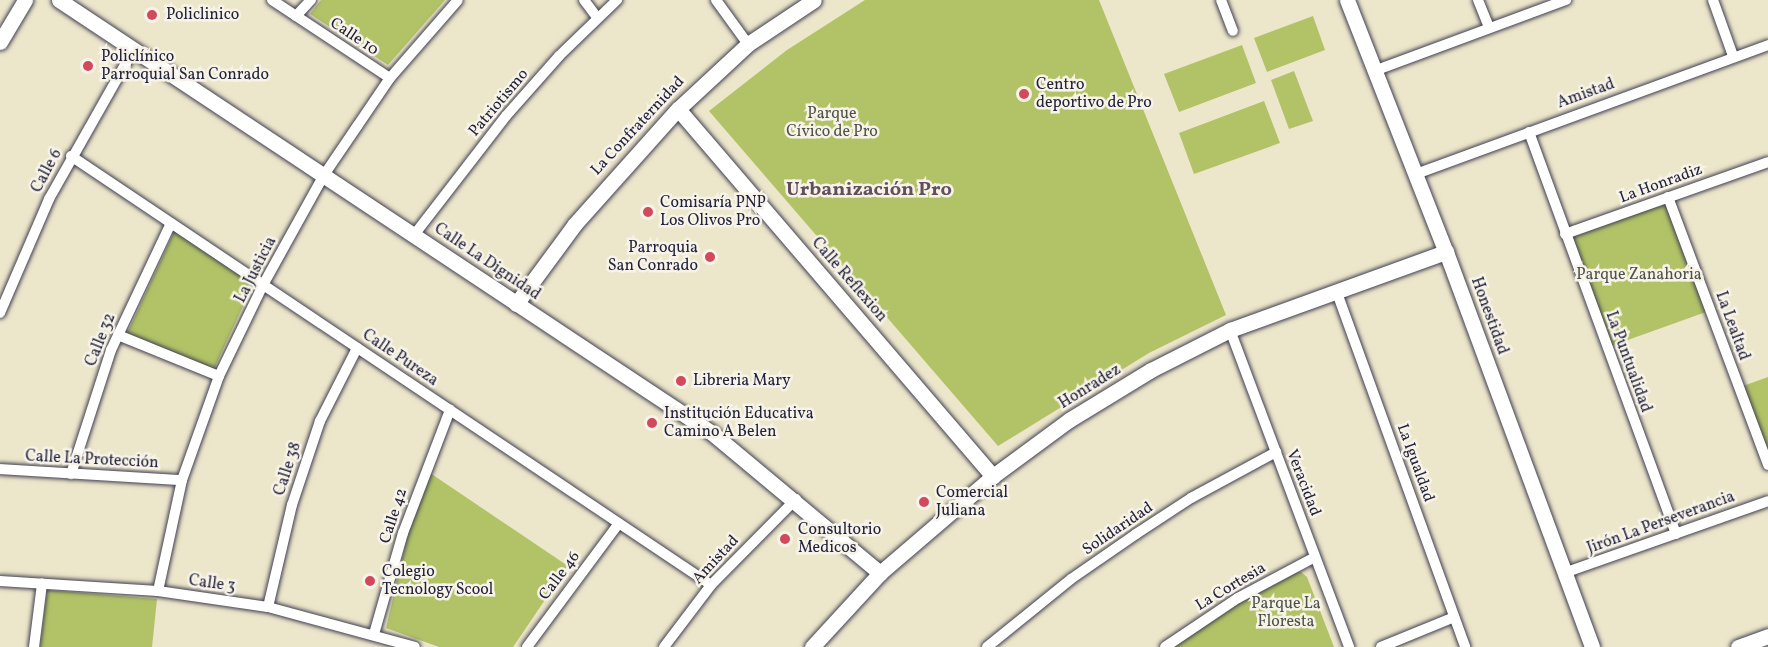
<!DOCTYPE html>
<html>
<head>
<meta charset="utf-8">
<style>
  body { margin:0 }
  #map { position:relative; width:1768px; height:647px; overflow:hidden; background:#ece6cb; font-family:Vollkorn,serif }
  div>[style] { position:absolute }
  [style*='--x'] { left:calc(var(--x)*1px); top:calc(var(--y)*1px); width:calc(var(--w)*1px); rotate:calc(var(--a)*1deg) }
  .green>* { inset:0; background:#b2c367 }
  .roads { filter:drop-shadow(0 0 2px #403f51) drop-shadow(0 0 2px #403f51) }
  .street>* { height:10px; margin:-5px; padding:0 5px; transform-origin:5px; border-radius:5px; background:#fff }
  .secondary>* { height:15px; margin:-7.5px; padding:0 7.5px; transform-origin:7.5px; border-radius:7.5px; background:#fff }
  .dots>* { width:16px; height:16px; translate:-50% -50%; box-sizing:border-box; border:3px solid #f7f3e8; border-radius:50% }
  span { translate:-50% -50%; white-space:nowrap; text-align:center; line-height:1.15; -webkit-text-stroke:5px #f7f3e8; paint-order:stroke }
  .poi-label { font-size:16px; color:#22223b }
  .left { translate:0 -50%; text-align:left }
  .right { translate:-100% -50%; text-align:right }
  .street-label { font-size:16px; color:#22223b }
  .park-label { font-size:16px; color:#4d5248 }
  .quarter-label { font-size:20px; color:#614f5c; font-weight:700 }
</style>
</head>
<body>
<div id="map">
  <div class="green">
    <i style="clip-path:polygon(321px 0,445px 0,388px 65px,310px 14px)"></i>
    <i style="clip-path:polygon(865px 0,1099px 0,1226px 315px,1149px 353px,998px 446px,709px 111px,787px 50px)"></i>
    <i style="clip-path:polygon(1313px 16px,1325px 50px,1267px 72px,1254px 38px)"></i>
    <i style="clip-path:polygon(1242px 45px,1256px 83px,1179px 112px,1164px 74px)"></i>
    <i style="clip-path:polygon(1294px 71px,1313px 121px,1289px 129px,1271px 80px)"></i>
    <i style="clip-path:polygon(1264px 101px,1280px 143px,1194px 174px,1179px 133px)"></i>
    <i style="clip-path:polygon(1665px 203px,1706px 312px,1611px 346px,1571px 238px)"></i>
    <i style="clip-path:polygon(176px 228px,255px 280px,213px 371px,126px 336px)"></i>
    <i style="clip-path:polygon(1768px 377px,1768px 454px,1743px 386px)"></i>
    <i style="clip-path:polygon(430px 473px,568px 566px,513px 647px,439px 647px,386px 628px,409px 530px)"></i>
    <i style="clip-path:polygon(1292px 572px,1301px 572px,1307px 577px,1334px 647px,1167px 647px,1240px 598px)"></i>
    <i style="clip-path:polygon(47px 590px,157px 599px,152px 647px,40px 647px)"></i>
  </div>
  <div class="roads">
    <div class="street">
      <i style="--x:272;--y:0;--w:141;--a:33.5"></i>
      <i style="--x:584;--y:0;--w:21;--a:53"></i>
      <i style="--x:716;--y:0;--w:54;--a:54"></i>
      <i style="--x:1221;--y:0;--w:33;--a:69"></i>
      <i style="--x:1478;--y:0;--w:29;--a:68"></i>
      <i style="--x:1713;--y:0;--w:59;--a:70.3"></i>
      <i style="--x:296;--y:16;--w:22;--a:-47"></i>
      <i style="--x:1374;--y:71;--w:205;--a:-20.3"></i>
      <i style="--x:1529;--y:132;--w:428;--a:69.9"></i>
      <i style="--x:71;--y:156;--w:770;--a:33.83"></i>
      <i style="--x:1416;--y:174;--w:375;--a:-20.1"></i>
      <i style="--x:1668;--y:197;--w:286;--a:69.5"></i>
      <i style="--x:1565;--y:234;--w:215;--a:-19.5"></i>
      <i style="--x:414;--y:235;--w:150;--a:-52.3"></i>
      <i style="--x:506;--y:116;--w:80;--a:-48.5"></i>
      <i style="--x:559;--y:56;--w:81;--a:-44"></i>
      <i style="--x:1336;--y:290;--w:380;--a:70.1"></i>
      <i style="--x:0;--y:313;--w:124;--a:-66.7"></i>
      <i style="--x:49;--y:199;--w:172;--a:-60.5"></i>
      <i style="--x:1230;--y:330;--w:339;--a:69.4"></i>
      <i style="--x:118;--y:335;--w:109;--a:22.1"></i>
      <i style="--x:0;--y:469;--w:182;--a:3.5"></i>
      <i style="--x:71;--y:474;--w:130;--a:-72.1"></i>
      <i style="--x:111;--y:350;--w:140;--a:-64.7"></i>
      <i style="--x:1564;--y:573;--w:216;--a:-19.4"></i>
      <i style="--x:0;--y:581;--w:158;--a:3.6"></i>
      <i style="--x:158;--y:591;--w:111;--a:8.3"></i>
      <i style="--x:268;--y:607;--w:152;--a:15.2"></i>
      <i style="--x:158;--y:591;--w:114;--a:-77.8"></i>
      <i style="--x:182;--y:480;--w:110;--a:-70.4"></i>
      <i style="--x:219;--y:376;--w:101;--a:-64.2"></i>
      <i style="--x:263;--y:285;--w:126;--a:-61"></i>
      <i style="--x:324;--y:175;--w:60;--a:-55.8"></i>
      <i style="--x:358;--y:125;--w:57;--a:-55.8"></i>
      <i style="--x:390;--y:78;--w:103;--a:-48.9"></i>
      <i style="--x:268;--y:607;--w:105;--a:-76.8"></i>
      <i style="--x:292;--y:505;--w:89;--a:-71.6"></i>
      <i style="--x:320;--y:421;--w:82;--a:-63.1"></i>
      <i style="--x:374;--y:634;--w:105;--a:-74"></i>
      <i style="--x:403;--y:533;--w:132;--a:-69.1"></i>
      <i style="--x:34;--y:647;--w:64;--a:-82.8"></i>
      <i style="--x:527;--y:647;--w:154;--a:-53.4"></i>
      <i style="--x:664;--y:647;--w:78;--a:-52.8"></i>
      <i style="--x:711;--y:585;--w:121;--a:-45.3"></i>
      <i style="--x:987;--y:647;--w:108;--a:-39"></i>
      <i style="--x:1071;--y:579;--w:79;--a:-34.7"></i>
      <i style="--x:1136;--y:534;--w:66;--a:-33.2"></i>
      <i style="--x:1191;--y:498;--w:97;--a:-28.4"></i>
      <i style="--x:1165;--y:647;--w:88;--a:-33.9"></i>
      <i style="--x:1238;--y:598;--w:87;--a:-28"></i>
      <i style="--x:1381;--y:647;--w:79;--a:-22.3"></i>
    </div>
    <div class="secondary">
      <i style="--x:59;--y:0;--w:784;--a:33.55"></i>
      <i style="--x:712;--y:433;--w:219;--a:39.8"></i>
      <i style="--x:1347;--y:0;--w:271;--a:68.6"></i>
      <i style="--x:1446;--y:252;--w:421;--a:69.7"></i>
      <i style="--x:0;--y:42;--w:49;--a:-59.2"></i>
      <i style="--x:678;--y:109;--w:484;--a:49.4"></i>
      <i style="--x:516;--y:304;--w:99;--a:-53.6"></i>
      <i style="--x:575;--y:224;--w:154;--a:-48.2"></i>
      <i style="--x:678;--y:109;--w:96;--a:-42.9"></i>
      <i style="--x:748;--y:44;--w:79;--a:-33.7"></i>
      <i style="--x:812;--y:647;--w:100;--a:-47.4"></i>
      <i style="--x:880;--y:573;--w:149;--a:-40.6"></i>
      <i style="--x:993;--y:476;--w:94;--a:-36.4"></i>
      <i style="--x:1069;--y:420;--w:96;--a:-31.4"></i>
      <i style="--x:1151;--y:370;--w:89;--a:-26.9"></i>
      <i style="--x:1230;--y:330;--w:230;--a:-19.9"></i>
      <i style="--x:1738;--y:647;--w:32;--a:-20"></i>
    </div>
  </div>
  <div class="dots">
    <i style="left:152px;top:15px;background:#d1495b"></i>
    <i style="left:88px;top:66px;background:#d1495b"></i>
    <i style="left:1024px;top:94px;background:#d1495b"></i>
    <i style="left:648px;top:212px;background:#d1495b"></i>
    <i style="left:710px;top:257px;background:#d1495b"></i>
    <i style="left:681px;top:381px;background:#d1495b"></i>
    <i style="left:652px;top:423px;background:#d1495b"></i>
    <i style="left:924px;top:502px;background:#d1495b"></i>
    <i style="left:785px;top:539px;background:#d1495b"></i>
    <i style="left:370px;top:581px;background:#d1495b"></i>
  </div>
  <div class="poi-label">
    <span class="left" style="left:166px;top:15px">Policlinico</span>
    <span class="left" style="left:101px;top:66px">Policlínico<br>Parroquial San Conrado</span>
    <span class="left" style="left:1036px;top:94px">Centro<br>deportivo de Pro</span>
    <span class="left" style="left:660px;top:212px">Comisaría PNP<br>Los Olivos Pro</span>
    <span class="right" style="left:698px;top:257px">Parroquia<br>San Conrado</span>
    <span class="left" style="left:693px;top:381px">Libreria Mary</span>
    <span class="left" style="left:664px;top:423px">Institución Educativa<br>Camino A Belen</span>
    <span class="left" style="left:936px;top:502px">Comercial<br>Juliana</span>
    <span class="left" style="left:798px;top:539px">Consultorio<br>Medicos</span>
    <span class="left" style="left:382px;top:581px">Colegio<br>Tecnology Scool</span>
  </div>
  <div class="street-label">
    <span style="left:354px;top:37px;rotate:34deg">Calle 10</span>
    <span style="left:1586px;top:94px;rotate:-20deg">Amistad</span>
    <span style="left:499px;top:103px;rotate:-50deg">Patriotismo</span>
    <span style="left:638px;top:126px;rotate:-47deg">La Confraternidad</span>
    <span style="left:47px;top:171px;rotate:-62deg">Calle 6</span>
    <span style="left:1661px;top:184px;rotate:-20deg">La Honradiz</span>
    <span style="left:487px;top:262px;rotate:34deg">Calle La Dignidad</span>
    <span style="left:256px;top:270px;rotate:-63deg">La Justicia</span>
    <span style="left:849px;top:280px;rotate:49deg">Calle Reflexion</span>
    <span style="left:1489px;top:316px;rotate:70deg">Honestidad</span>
    <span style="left:1732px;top:326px;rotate:70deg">La Lealtad</span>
    <span style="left:101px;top:340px;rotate:-68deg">Calle 32</span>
    <span style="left:400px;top:358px;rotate:34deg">Calle Pureza</span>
    <span style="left:1628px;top:362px;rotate:70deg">La Puntualidad</span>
    <span style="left:1090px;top:387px;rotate:-32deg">Honradez</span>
    <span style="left:92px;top:460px;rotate:3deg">Calle La Protección</span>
    <span style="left:1415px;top:463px;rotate:70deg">La Igualdad</span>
    <span style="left:288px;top:469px;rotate:-72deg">Calle 38</span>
    <span style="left:1303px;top:483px;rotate:69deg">Veracidad</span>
    <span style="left:394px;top:516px;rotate:-72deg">Calle 42</span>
    <span style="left:1661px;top:523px;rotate:-20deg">Jirón La Perseverancia</span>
    <span style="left:1118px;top:529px;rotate:-34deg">Solidaridad</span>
    <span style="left:716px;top:560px;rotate:-47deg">Amistad</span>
    <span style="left:560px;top:576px;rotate:-53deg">Calle 46</span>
    <span style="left:212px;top:584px;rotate:8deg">Calle 3</span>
    <span style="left:1231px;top:587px;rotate:-31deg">La Cortesia</span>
  </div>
  <div class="park-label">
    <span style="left:832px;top:123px">Parque<br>Cívico de Pro</span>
    <span style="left:1639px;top:275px">Parque Zanahoria</span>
    <span style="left:1286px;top:613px">Parque La<br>Floresta</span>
  </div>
  <div class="quarter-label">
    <span style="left:869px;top:190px">Urbanización Pro</span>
  </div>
</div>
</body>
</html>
